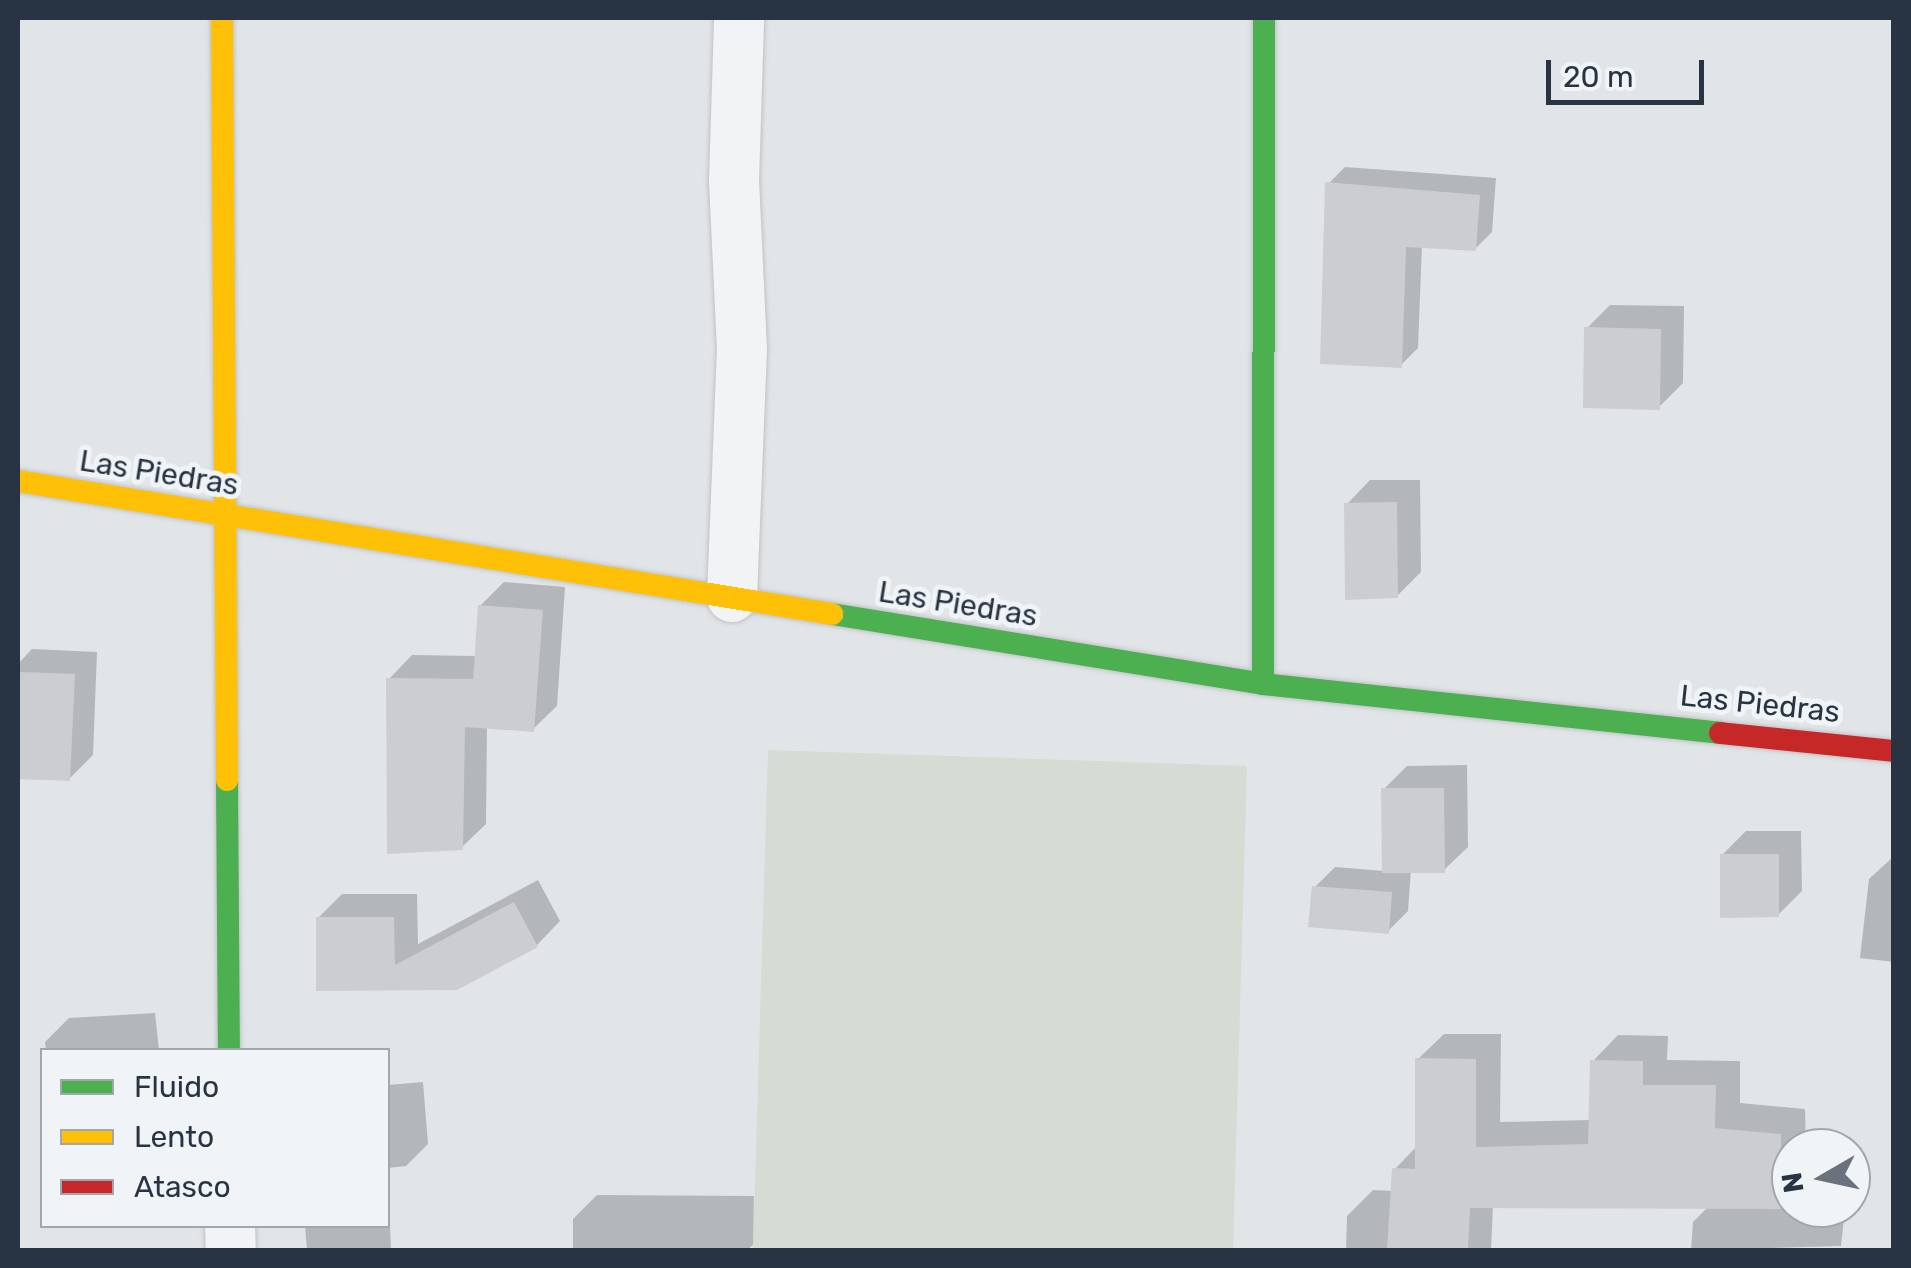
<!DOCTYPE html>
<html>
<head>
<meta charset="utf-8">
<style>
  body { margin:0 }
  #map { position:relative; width:1911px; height:1268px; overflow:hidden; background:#e2e5e8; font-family:Rubik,sans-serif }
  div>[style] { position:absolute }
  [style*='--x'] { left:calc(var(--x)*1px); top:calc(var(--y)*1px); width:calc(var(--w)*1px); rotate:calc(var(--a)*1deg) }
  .green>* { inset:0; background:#d4dcd3 }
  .shadow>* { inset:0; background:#0003 }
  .building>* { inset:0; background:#cbcdd0 }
  .roads { filter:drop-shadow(0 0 2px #c0c3c6) drop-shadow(0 0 2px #c0c3c6) }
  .street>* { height:50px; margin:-25px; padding:0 25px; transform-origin:25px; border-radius:25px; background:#f2f3f4 }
  .fast>* { height:22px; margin:-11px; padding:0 11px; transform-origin:11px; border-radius:11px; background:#4caf50 }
  .slow>* { height:22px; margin:-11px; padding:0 11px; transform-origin:11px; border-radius:11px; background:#ffc107 }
  .jam>* { height:22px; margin:-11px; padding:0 11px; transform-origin:11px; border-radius:11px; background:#c62828 }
  span { translate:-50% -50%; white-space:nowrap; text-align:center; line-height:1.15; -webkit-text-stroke:10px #f0f4f7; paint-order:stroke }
  .street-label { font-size:30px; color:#283443 }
  .frame { position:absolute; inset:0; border:20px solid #283443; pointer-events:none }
  .legend { position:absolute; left:40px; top:1048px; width:350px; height:180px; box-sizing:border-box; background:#f0f4f7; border:2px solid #a0a7af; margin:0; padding:12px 18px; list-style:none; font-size:30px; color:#283443 }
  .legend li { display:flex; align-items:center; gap:20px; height:50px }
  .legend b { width:50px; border:2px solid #a0a7af }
  .north { position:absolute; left:1771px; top:1128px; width:100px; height:100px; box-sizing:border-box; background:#f0f4f7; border:2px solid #a0a7af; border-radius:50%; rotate:261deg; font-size:28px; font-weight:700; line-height:40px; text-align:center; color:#283443 }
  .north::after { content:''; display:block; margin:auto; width:35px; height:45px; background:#69727d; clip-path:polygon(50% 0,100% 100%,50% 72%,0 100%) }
  .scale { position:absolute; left:1546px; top:60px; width:158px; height:45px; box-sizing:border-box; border:5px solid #283443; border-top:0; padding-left:12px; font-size:30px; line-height:35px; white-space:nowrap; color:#283443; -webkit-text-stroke:8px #f0f4f7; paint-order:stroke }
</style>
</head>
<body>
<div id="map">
  <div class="green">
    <i style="clip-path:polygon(768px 750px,1247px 766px,1233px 1250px,753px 1250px)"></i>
  </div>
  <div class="shadow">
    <i style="clip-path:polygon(1345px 167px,1496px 178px,1492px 232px,1475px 249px,1422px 245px,1418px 348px,1401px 365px,1328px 184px)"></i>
    <i style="clip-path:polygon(1610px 305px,1684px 306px,1683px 383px,1659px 407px,1587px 328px)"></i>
    <i style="clip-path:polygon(1370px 480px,1420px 480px,1421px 572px,1397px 596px,1347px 504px)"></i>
    <i style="clip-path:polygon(504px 582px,565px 587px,557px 706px,533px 729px,487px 726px,486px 824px,462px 847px,389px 679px,412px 655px,477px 656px,480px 606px)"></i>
    <i style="clip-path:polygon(32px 649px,97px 652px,93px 755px,69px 779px,18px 777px,18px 664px)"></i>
    <i style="clip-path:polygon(1467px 765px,1468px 847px,1444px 870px,1411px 870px,1408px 911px,1388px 931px,1315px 887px,1335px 867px,1384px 871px,1383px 790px,1407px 766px)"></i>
    <i style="clip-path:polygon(1746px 831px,1801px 831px,1802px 891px,1778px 915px,1722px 855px)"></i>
    <i style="clip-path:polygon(1894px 856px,1894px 962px,1860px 958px,1869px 879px)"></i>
    <i style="clip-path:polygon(538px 880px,560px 921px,537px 945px,318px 988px,318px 918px,342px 894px,417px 894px,418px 944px)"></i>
    <i style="clip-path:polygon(155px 1013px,159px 1050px,46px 1050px,45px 1042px,69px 1018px)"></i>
    <i style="clip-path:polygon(1444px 1034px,1501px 1034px,1500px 1122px,1591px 1120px,1593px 1061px,1618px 1035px,1668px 1036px,1667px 1060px,1740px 1061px,1740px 1103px,1805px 1109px,1806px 1148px,1791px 1148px,1791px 1195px,1781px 1205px,1845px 1209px,1841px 1246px,1691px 1250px,1693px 1222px,1709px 1206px,1493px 1206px,1491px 1250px,1346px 1250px,1347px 1216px,1373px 1190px,1393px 1191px,1395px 1169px,1417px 1146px,1418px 1059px)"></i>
    <i style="clip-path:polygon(423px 1082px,428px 1144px,406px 1166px,388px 1168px,388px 1085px)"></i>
    <i style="clip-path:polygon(388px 1174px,391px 1250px,307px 1250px,305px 1226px,388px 1226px)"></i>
    <i style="clip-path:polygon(597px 1195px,754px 1196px,753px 1245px,747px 1250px,573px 1250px,573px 1219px)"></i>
  </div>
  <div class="building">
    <i style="clip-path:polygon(1325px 182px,1480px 195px,1476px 251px,1406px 247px,1402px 368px,1320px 364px)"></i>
    <i style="clip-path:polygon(1584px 327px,1661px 329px,1660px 410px,1583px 408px)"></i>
    <i style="clip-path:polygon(1397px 502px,1398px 598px,1345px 600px,1344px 503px)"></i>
    <i style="clip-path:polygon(478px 605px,543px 610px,534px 732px,465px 727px,463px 850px,387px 854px,386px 678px,473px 679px)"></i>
    <i style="clip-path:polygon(18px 672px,75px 674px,70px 781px,18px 779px)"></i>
    <i style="clip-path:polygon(1381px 788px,1444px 788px,1445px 873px,1382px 873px)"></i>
    <i style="clip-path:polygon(1720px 854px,1779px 854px,1779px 917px,1720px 918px)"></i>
    <i style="clip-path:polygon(1312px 886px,1392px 892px,1389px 934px,1308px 927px)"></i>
    <i style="clip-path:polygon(514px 902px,538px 947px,457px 990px,316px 991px,316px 917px,394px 917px,395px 965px)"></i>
    <i style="clip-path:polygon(1415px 1058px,1476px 1059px,1476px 1147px,1588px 1144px,1590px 1060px,1643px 1061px,1643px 1085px,1716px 1085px,1715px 1128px,1781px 1134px,1781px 1209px,1470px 1208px,1468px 1250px,1387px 1250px,1392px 1168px,1415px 1169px)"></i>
  </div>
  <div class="roads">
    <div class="street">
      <i style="--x:732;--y:597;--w:247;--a:-87.7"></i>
      <i style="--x:742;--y:350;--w:169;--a:-92.7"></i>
      <i style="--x:734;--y:181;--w:163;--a:-88.2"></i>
      <i style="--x:230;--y:1226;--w:24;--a:88"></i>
    </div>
    <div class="fast">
      <i style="--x:832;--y:614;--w:437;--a:9.2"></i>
      <i style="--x:1263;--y:684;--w:460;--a:6.1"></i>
      <i style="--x:1263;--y:684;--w:666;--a:-89.91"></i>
      <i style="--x:227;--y:780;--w:270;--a:89.6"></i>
    </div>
    <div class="slow">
      <i style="--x:222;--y:18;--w:762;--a:89.62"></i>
      <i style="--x:18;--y:481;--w:825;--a:9.28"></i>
    </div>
    <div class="jam">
      <i style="--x:1720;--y:733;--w:175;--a:5.9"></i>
    </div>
  </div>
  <div class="street-label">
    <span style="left:159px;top:473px;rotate:9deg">Las Piedras</span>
    <span style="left:958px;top:604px;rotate:9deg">Las Piedras</span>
    <span style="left:1760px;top:704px;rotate:6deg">Las Piedras</span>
  </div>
  <div class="frame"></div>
  <ul class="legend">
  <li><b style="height:12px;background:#4caf50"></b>Fluido</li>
  <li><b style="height:12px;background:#ffc107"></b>Lento</li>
  <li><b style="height:12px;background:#c62828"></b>Atasco</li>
  </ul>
  <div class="north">N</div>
  <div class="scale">20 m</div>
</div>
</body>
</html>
